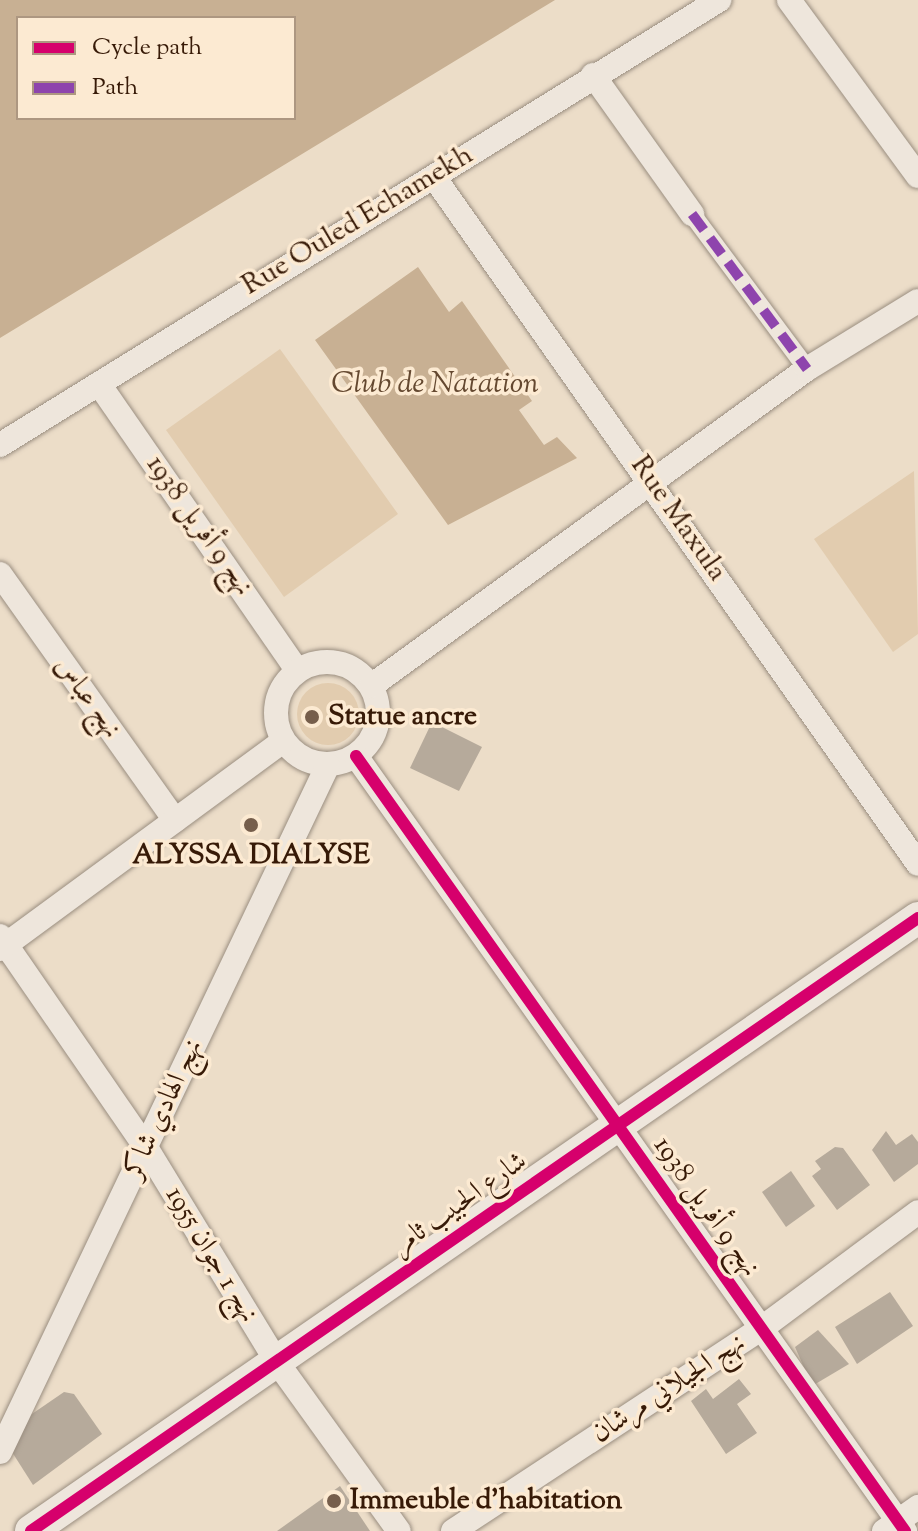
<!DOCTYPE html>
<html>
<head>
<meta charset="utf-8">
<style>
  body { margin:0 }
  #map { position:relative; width:918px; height:1531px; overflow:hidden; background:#ecddc8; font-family:"Sorts Mill Goudy",Amiri,serif }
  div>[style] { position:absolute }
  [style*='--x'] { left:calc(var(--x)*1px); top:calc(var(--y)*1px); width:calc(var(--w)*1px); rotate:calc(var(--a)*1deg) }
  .green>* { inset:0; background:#e2ccaf }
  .round { border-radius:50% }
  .water>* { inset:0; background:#c8b093 }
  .building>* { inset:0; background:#b6aa9b }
  .roads { filter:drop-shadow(0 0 2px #9a8e80) drop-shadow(0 0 2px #9a8e80) }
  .pedestrian>* { height:18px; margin:-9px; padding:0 9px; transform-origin:9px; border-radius:9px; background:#eee6dc }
  .minor>* { height:24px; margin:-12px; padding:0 12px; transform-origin:12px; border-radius:12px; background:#eee6dc }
  .minor>.ring { margin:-12px; padding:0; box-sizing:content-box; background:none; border:24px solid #eee6dc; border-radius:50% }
  .tertiary>* { height:32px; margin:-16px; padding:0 16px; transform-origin:16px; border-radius:16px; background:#eee6dc }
  .quiet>* { height:10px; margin-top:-5px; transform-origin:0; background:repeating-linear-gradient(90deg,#8e44ad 0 20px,transparent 0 30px) }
  .cycleway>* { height:12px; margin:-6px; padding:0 6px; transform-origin:6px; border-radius:6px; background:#d6006c }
  .dots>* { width:22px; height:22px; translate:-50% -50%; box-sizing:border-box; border:4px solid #fcead2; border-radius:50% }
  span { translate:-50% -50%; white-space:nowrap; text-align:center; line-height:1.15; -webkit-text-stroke:7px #fcead2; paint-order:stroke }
  .street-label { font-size:28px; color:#371a07 }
  .poi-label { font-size:28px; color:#371a07; font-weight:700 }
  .left { translate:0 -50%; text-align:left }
  .water-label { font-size:30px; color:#644830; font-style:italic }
  .legend { position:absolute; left:16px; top:16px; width:280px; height:104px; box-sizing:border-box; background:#fcead2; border:2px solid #ad9781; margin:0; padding:10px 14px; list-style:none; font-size:24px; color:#371a07 }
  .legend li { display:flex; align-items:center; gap:16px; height:40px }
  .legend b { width:40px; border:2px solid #ad9781 }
</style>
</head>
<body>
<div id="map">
  <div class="green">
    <div style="clip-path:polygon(280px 349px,398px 514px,284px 597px,166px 430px)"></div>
    <div style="clip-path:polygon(914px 471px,918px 634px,893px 652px,814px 539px)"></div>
    <div class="round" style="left:297px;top:683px;width:62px;height:62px"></div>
  </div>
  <div class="water">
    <div style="clip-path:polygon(evenodd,0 0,555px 0,0 338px,0 0,294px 18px,294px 118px,18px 118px,18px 18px,294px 18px)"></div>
    <div style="clip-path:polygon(418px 267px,449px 312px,462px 301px,532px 401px,519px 410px,544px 445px,557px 437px,577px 458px,448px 525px,315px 340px)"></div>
  </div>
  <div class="building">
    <div style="clip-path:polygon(432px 722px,482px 747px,459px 791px,410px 768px)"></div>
    <div style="clip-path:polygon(886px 1131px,896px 1145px,912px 1134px,918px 1142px,918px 1164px,894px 1182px,872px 1150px)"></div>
    <div style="clip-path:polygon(835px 1147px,843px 1148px,870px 1185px,837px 1210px,812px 1176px,821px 1169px,815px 1161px)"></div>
    <div style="clip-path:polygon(791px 1171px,815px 1206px,786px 1227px,762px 1192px)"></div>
    <div style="clip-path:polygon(890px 1292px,913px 1326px,857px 1364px,835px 1327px)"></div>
    <div style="clip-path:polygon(818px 1330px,849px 1364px,812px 1386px,795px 1347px)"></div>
    <div style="clip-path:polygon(739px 1379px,751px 1394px,737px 1404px,757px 1433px,726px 1454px,691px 1401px,706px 1389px,713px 1399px)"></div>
    <div style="clip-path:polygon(64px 1392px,74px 1394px,102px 1434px,33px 1485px,12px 1452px,29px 1416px)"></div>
    <div style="clip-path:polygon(340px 1486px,370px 1531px,277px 1531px)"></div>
  </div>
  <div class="roads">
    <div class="pedestrian">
      <div style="--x:692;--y:214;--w:193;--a:53.4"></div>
    </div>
    <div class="minor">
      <div style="--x:789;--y:0;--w:218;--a:53.8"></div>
      <div style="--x:593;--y:75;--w:171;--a:54.5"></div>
      <div style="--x:434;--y:177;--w:840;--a:54.83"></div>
      <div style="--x:99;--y:384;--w:348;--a:55.3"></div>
      <div style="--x:0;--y:445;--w:846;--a:-31.75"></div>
      <div style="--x:0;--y:574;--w:302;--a:54.6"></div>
      <div class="ring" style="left:276px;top:662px;width:78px;height:78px"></div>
      <div style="--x:371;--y:686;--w:539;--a:-36.02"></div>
      <div style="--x:807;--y:369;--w:130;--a:-31.5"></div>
      <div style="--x:356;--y:756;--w:950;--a:54.69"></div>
      <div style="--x:0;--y:936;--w:259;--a:55.4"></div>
      <div style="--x:147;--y:1149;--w:250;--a:58.6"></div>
      <div style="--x:277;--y:1362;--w:208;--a:54.2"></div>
      <div style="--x:0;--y:949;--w:351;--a:-36.3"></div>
      <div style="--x:0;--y:1452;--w:761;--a:-64.48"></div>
      <div style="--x:453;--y:1531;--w:370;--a:-33.3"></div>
      <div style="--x:762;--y:1328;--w:194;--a:-36.6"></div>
      <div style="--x:884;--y:1531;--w:42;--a:-35.2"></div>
    </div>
    <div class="tertiary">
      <div style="--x:31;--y:1531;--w:1078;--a:-34.65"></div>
    </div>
  </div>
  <div class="quiet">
    <div style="--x:692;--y:214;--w:193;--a:53.4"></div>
  </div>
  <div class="cycleway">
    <div style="--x:356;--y:756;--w:950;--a:54.69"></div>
    <div style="--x:31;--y:1531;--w:1078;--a:-34.65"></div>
  </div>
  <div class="dots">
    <div style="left:312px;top:717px;background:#765e4b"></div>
    <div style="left:251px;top:825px;background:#765e4b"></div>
    <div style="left:334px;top:1501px;background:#765e4b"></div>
  </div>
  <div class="street-label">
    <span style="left:358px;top:221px;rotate:-31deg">Rue Ouled Echamekh</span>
    <span style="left:678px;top:519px;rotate:55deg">Rue Maxula</span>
    <span style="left:199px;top:526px;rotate:55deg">نهج 9 أفريل 1938</span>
    <span style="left:87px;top:698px;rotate:54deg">نهج عباس</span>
    <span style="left:164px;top:1109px;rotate:-65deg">نهج الهادي شاكر</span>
    <span style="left:460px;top:1204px;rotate:-35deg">شارع الحبيب ثامر</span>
    <span style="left:706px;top:1207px;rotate:55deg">نهج 9 أفريل 1938</span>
    <span style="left:211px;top:1255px;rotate:59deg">نهج 1 جوان 1955</span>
    <span style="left:669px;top:1389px;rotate:-33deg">نهج الجيلاني مرشان</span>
  </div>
  <div class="poi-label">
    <span class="left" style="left:328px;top:717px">Statue ancre</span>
    <span style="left:251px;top:856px">ALYSSA DIALYSE</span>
    <span class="left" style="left:350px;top:1501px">Immeuble d'habitation</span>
  </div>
  <div class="water-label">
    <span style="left:435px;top:385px">Club de Natation</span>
  </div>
  <ul class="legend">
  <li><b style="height:10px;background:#d6006c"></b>Cycle path</li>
  <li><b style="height:10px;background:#8e44ad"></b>Path</li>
  </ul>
</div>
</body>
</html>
